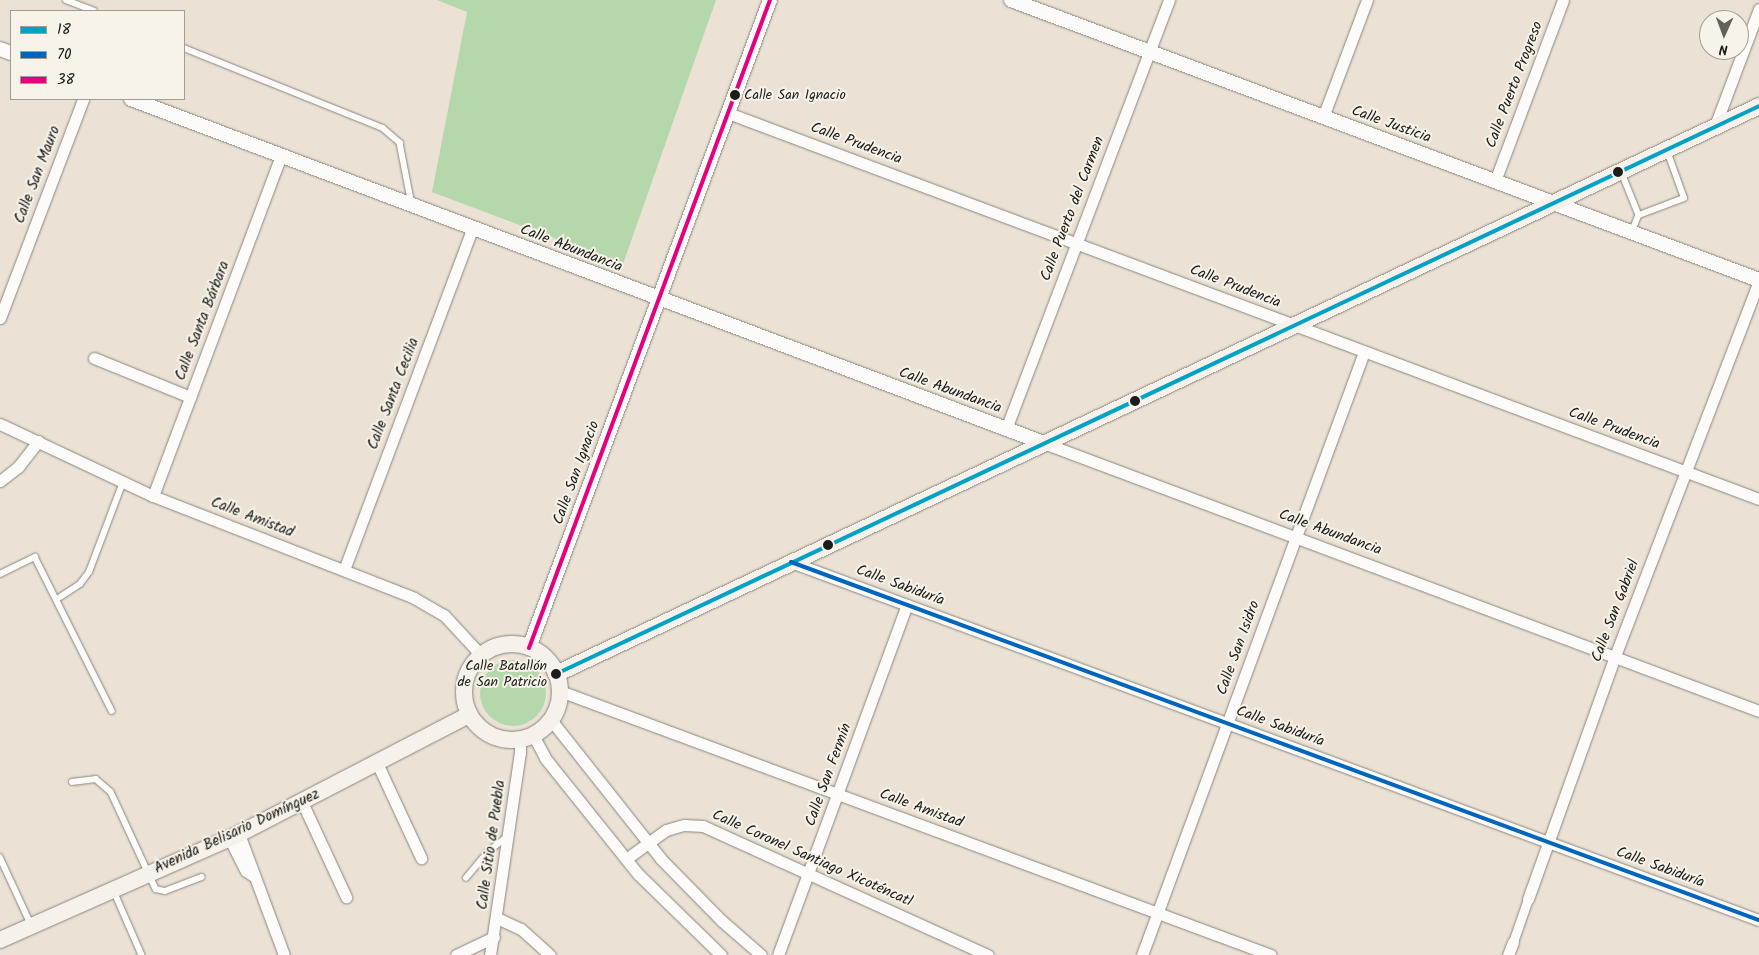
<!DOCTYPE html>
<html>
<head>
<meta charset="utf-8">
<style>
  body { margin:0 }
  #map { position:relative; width:1759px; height:955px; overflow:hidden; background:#ebe2d5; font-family:Kalam,sans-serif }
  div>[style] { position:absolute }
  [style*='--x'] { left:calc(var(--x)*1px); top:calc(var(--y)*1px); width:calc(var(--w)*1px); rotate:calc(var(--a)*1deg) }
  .green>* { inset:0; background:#b4d8ac }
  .round { border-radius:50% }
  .roads { filter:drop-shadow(0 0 1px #8a857f) drop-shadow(0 0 1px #8a857f) }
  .service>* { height:5.5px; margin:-2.75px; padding:0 2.75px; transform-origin:2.75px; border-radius:2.75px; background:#fcfbf9 }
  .pedestrian>* { height:9px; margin:-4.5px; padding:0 4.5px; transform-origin:4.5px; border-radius:4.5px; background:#fcfbf9 }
  .minor>* { height:11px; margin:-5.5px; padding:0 5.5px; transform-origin:5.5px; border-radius:5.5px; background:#fcfbf9 }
  .tertiary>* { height:14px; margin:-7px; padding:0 7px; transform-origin:7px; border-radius:7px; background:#fcfbf9 }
  .secondary>* { height:16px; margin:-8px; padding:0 8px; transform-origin:8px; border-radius:8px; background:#f6f1eb }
  .secondary>.ring { margin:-8px; padding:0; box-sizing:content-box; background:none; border:16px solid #f6f1eb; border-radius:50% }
  .bus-1>* { height:4px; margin:-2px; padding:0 2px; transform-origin:2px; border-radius:2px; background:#01a2c5 }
  .bus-2>* { height:4px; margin:-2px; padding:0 2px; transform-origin:2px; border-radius:2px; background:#0065bd }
  .bus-3>* { height:4px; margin:-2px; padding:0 2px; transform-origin:2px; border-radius:2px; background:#e5007d }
  .dots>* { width:14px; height:14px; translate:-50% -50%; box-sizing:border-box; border:2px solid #f7f3e8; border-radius:50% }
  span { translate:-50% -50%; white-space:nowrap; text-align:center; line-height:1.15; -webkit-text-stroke:4px #f7f3e8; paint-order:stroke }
  .bus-label { font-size:14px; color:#1c1c1c }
  .left { translate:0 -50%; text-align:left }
  .right { translate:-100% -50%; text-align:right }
  .street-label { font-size:15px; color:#1c1c1c }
  .legend { position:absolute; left:10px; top:10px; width:175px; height:90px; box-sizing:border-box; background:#f7f3e8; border:1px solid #9f9d96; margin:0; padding:6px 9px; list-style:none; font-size:15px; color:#1c1c1c }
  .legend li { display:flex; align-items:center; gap:10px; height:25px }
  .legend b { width:25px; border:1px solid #9f9d96 }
  .north { position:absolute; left:1699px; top:10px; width:50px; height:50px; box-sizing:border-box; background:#f7f3e8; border:1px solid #9f9d96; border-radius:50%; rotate:182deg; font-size:14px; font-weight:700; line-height:20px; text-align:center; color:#1c1c1c }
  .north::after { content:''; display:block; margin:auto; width:18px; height:22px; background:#64615d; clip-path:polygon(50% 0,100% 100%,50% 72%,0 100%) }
</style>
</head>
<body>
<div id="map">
  <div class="green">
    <div style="clip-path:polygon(437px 0,716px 0,623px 264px,432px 192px,467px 12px)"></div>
    <div class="round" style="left:480px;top:660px;width:66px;height:66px"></div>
  </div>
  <div class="roads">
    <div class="service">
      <div style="--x:66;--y:0;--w:30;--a:21"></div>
      <div style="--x:184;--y:48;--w:214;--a:21.9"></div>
      <div style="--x:383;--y:128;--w:23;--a:41"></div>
      <div style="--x:400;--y:143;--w:63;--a:79"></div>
      <div style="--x:1622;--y:173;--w:45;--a:68"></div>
      <div style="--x:1639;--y:215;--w:18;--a:112"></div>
      <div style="--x:1639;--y:215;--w:48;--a:-20.7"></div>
      <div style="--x:1684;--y:198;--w:50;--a:-109.9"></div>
      <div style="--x:0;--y:574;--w:39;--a:-26"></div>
      <div style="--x:35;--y:557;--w:172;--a:63.4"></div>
      <div style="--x:57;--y:599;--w:27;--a:-33"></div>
      <div style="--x:80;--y:584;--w:15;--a:-53"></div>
      <div style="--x:89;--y:572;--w:96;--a:-69.3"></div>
      <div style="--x:72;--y:782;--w:24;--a:-7"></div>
      <div style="--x:96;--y:779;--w:20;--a:41"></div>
      <div style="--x:111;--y:792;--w:107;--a:65.1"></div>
      <div style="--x:156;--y:889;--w:9;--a:13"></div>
      <div style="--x:165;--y:891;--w:39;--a:-21"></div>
      <div style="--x:0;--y:857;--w:74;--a:65.2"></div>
      <div style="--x:466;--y:878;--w:35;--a:-50"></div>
      <div style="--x:489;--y:851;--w:23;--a:-38"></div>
      <div style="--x:114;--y:891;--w:70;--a:66.4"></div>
    </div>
    <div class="pedestrian">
      <div style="--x:1513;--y:942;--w:46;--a:-70.8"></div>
    </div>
    <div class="minor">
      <div style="--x:728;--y:113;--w:1101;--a:20.53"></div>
      <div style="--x:1323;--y:117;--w:125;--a:-69.4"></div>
      <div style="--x:1715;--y:126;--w:125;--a:-69.4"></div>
      <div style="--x:1495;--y:181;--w:193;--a:-69.4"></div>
      <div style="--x:0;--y:318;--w:234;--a:-69.2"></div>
      <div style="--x:94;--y:358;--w:104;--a:22.1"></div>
      <div style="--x:0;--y:424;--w:169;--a:25.2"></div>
      <div style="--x:153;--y:496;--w:280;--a:21.3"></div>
      <div style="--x:414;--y:598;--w:34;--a:30"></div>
      <div style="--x:444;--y:615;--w:54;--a:47.2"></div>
      <div style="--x:1006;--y:429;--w:459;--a:-69.2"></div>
      <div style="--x:1041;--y:442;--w:767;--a:20.54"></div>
      <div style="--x:0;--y:481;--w:23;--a:-38"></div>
      <div style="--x:18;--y:467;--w:33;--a:-52"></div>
      <div style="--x:153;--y:496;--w:363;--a:-69.4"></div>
      <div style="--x:791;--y:562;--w:1032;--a:20.3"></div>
      <div style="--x:344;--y:570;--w:364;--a:-69.4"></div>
      <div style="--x:560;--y:691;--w:758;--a:20.37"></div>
      <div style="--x:551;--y:720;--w:177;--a:51.6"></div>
      <div style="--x:661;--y:859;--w:87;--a:45.5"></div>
      <div style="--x:722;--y:921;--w:52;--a:41.1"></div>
      <div style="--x:533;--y:735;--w:26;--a:62"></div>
      <div style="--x:545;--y:758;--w:149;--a:51.3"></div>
      <div style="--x:638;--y:874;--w:116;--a:44.3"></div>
      <div style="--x:377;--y:763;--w:105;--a:65.1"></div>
      <div style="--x:302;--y:802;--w:105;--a:65.1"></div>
      <div style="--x:239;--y:834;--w:129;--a:69.6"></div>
      <div style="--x:229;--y:838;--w:37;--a:63"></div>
      <div style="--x:246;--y:871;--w:7;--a:34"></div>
      <div style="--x:626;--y:859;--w:49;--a:-35.9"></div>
      <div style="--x:666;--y:830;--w:19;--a:-16"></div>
      <div style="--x:684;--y:825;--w:19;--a:3"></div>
      <div style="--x:703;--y:826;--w:313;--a:24.4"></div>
      <div style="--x:1528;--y:899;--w:258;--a:-70.3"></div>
      <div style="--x:1615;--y:656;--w:402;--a:-69"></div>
      <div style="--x:497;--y:918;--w:26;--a:25"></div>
      <div style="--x:521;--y:929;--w:39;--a:42"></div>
      <div style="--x:456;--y:955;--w:42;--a:-25.3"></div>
      <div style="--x:490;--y:955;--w:204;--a:-81.6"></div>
      <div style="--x:520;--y:753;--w:13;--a:-90"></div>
      <div style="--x:778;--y:955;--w:373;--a:-69.8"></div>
      <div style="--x:1142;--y:955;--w:643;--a:-69.79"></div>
      <div style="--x:1508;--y:955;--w:14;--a:-69"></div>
    </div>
    <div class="tertiary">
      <div style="--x:1011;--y:0;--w:799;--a:20.52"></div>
      <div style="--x:0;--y:49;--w:12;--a:20"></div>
      <div style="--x:131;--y:99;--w:972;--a:20.65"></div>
      <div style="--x:529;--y:648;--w:691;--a:-69.6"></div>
    </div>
    <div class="secondary">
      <div class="ring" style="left:464px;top:644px;width:80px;height:80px"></div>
      <div style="--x:556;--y:674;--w:1330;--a:-25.27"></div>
      <div style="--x:0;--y:940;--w:261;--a:-23.9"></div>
      <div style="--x:239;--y:834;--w:259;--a:-27.4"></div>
    </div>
  </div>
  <div class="bus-1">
    <div style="--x:556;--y:674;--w:1330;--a:-25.27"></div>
  </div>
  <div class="bus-2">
    <div style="--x:791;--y:562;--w:1032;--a:20.3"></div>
  </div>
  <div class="bus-3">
    <div style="--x:529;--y:648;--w:691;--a:-69.6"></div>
  </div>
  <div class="dots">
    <div style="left:735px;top:95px;background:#1c1c1c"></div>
    <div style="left:1618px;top:172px;background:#1c1c1c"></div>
    <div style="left:1135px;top:401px;background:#1c1c1c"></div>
    <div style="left:828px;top:545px;background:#1c1c1c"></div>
    <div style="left:556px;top:674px;background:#1c1c1c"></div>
  </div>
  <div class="bus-label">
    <span class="left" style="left:744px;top:95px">Calle San Ignacio</span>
    <span class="right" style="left:547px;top:674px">Calle Batallón<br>de San Patricio</span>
  </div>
  <div class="street-label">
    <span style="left:1515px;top:85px;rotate:-69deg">Calle Puerto Progreso</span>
    <span style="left:1391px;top:125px;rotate:20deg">Calle Justicia</span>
    <span style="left:856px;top:144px;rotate:20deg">Calle Prudencia</span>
    <span style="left:38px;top:175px;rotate:-69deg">Calle San Mauro</span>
    <span style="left:1073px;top:209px;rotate:-69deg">Calle Puerto del Carmen</span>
    <span style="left:571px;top:249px;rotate:21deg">Calle Abundancia</span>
    <span style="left:1235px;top:287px;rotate:21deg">Calle Prudencia</span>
    <span style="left:203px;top:321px;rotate:-69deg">Calle Santa Bárbara</span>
    <span style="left:950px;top:391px;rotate:20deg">Calle Abundancia</span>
    <span style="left:394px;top:394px;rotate:-69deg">Calle Santa Cecilia</span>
    <span style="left:1614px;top:429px;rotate:20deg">Calle Prudencia</span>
    <span style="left:577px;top:473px;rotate:-70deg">Calle San Ignacio</span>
    <span style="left:252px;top:518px;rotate:21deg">Calle Amistad</span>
    <span style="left:1330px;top:533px;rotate:20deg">Calle Abundancia</span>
    <span style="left:900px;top:586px;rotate:20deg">Calle Sabiduría</span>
    <span style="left:1616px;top:611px;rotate:-69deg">Calle San Gabriel</span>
    <span style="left:1239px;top:648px;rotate:-70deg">Calle San Isidro</span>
    <span style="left:1280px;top:727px;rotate:20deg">Calle Sabiduría</span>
    <span style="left:829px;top:775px;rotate:-70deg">Calle San Fermín</span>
    <span style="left:921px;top:809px;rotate:20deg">Calle Amistad</span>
    <span style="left:237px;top:832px;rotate:-25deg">Avenida Belisario Domínguez</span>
    <span style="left:492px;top:845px;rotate:-82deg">Calle Sitio de Puebla</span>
    <span style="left:812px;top:859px;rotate:24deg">Calle Coronel Santiago Xicoténcatl</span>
    <span style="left:1660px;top:868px;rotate:20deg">Calle Sabiduría</span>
  </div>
  <ul class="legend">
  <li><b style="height:6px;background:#01a2c5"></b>18</li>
  <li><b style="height:6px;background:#0065bd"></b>70</li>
  <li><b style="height:6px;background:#e5007d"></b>38</li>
  </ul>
  <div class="north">N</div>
</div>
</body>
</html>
